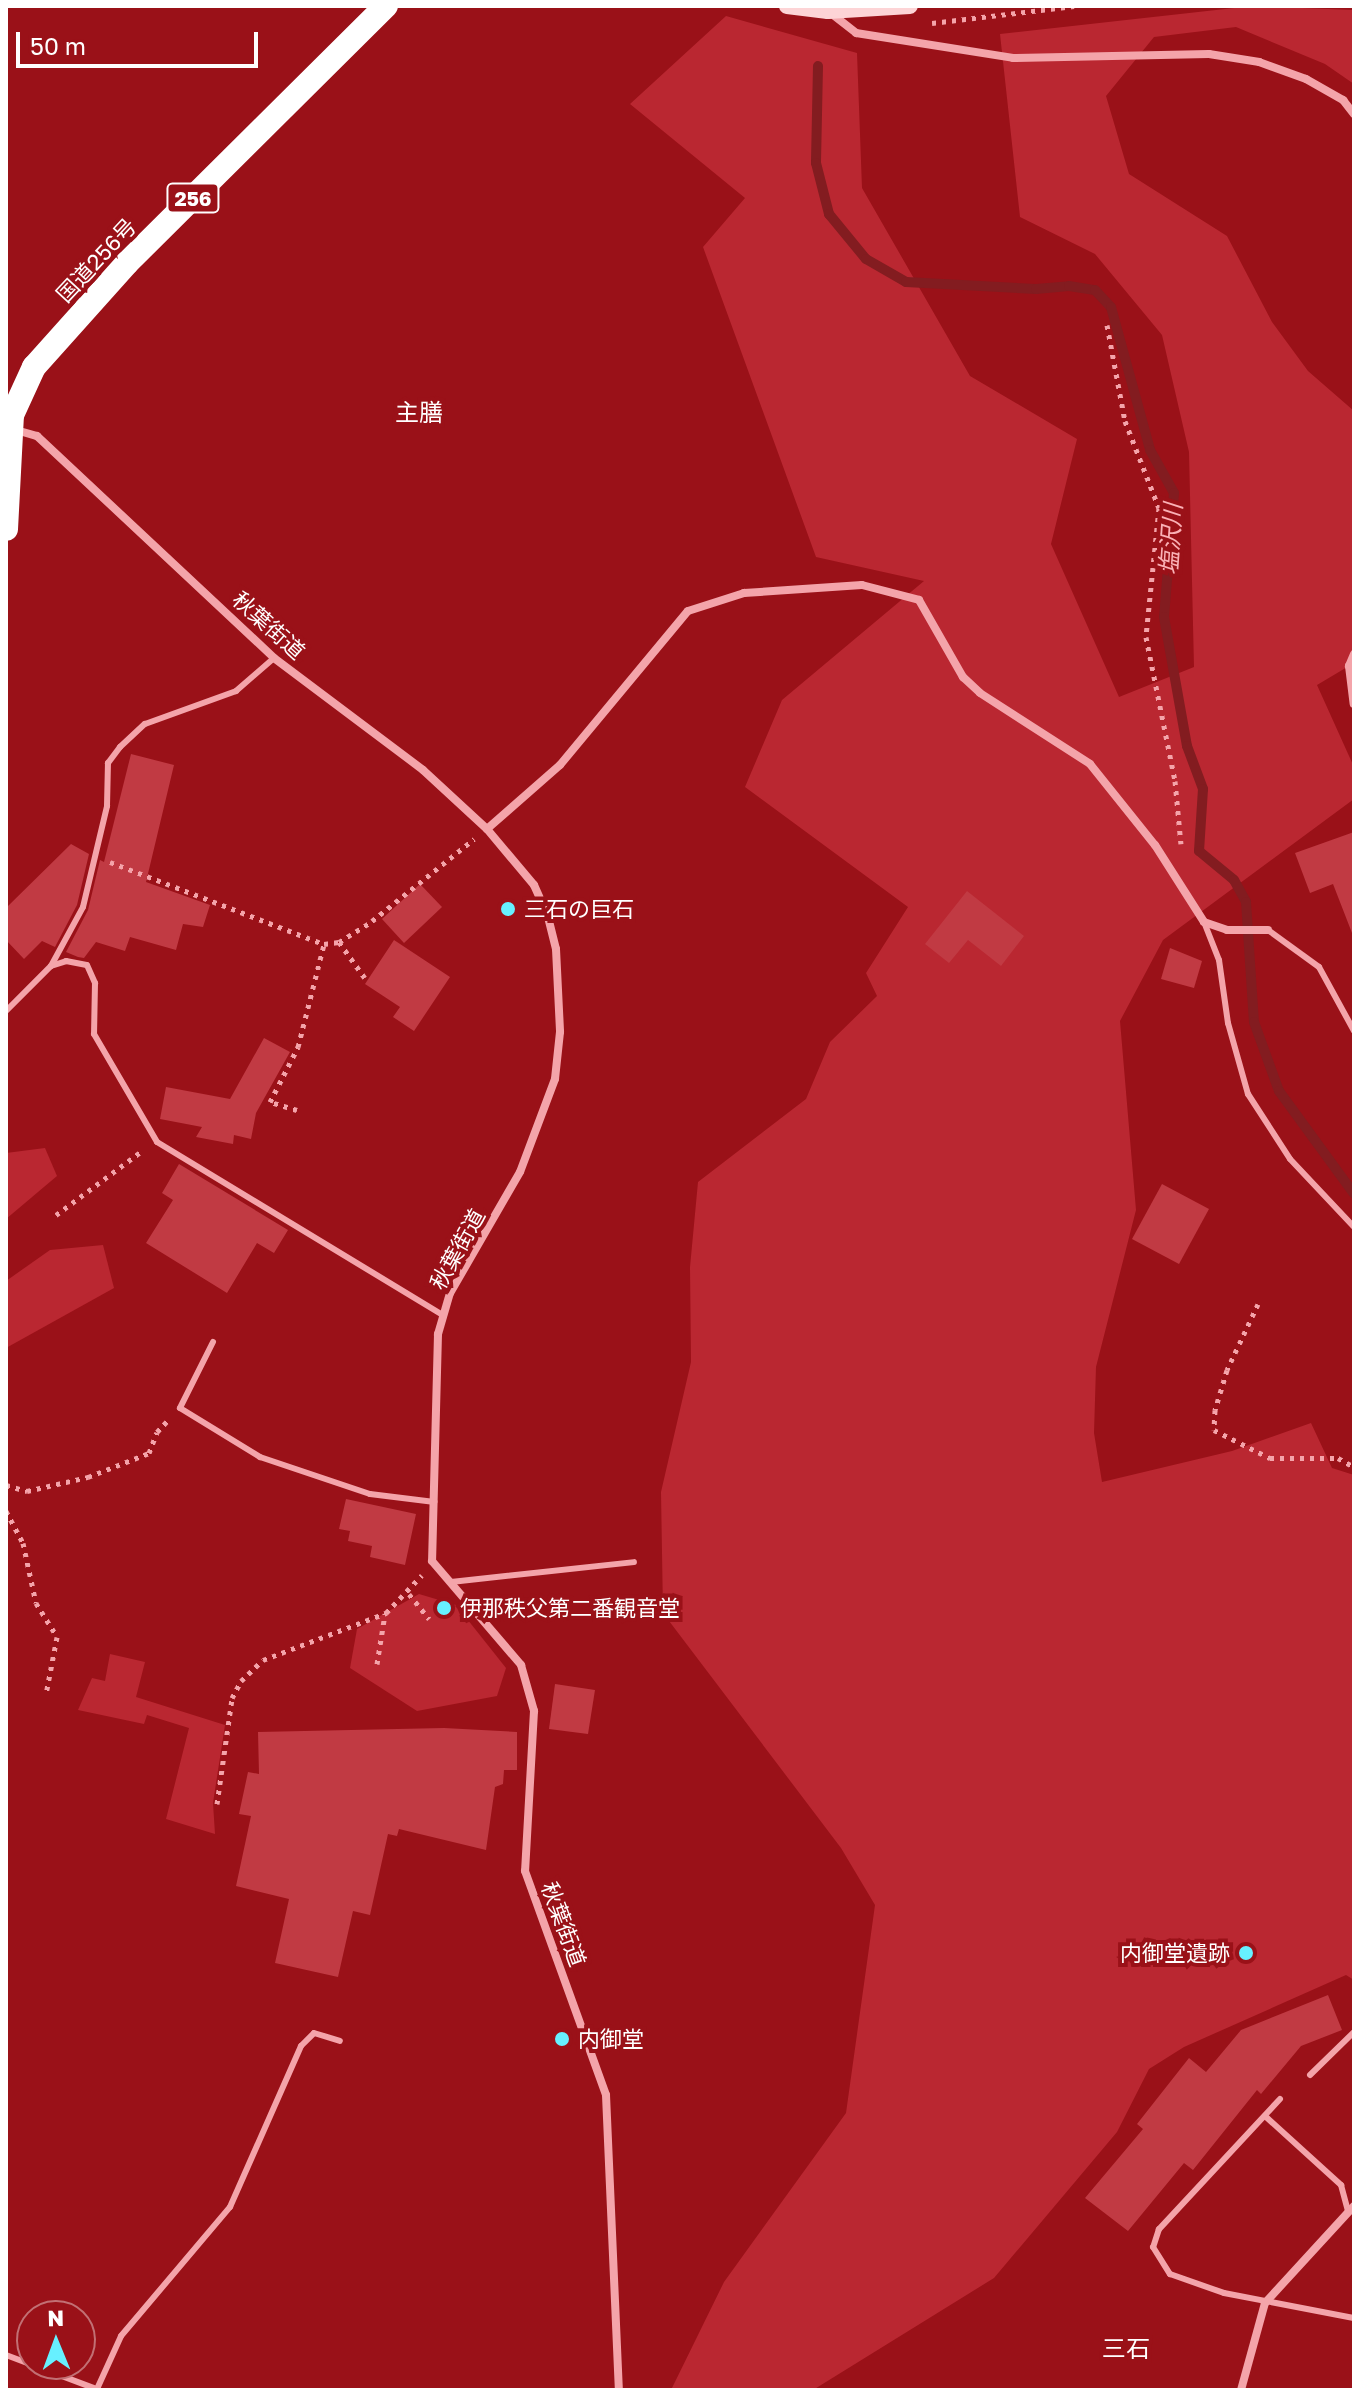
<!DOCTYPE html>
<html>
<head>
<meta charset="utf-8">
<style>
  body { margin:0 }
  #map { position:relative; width:1360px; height:2396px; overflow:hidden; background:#9a1118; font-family:"Golos Text","Noto Sans JP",sans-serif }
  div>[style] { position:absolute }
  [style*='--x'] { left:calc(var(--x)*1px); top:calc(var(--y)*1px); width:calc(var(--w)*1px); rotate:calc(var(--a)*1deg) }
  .green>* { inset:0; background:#ba2731 }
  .stream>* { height:10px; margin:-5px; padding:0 5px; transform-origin:5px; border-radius:5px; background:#831c20 }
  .building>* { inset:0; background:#c13a43 }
  .path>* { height:5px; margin-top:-2.5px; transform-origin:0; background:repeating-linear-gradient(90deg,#f4a4aa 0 4px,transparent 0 10px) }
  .lane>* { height:6px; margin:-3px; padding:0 3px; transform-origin:3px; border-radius:3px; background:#f4a4aa }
  .street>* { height:8px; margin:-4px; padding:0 4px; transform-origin:4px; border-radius:4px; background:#f4a4aa }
  .secondary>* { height:16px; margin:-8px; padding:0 8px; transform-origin:8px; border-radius:8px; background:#fdd4d6 }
  .highway>* { height:24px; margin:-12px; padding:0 12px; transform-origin:12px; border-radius:12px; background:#fff }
  .dots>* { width:22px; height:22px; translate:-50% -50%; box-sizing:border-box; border:4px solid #9a1118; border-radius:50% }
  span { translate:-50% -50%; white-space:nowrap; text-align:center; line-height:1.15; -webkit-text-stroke:8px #9a1118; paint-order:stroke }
  .shield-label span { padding:2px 6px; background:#9a1118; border:2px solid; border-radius:6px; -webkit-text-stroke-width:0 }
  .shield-label { font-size:20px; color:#fff; font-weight:700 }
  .street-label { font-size:22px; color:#fff }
  .poi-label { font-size:22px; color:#fff }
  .left { translate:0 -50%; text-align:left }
  .right { translate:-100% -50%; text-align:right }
  .neighbourhood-label { font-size:24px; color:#fff }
  .water-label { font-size:24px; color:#fab1b6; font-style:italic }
  .frame { position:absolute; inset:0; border:8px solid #fff; pointer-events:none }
  .north { position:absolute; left:16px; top:2300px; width:80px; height:80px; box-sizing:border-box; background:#9a1118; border:2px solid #c27074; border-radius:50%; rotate:359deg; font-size:22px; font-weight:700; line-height:32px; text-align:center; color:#fff }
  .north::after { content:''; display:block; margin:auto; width:28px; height:36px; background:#67f0ff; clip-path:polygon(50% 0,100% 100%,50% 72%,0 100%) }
  .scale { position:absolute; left:16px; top:32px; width:242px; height:36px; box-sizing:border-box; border:4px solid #fff; border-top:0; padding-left:10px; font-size:24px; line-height:28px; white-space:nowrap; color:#fff; -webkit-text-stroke:6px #9a1118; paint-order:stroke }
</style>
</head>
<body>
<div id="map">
  <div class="green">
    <div style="clip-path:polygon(1252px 6px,1354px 10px,1354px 84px,1325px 64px,1236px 27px,1154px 37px,1106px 96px,1129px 174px,1227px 236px,1272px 322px,1308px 371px,1354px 411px,1354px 663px,1317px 685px,1354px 767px,1354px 799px,1163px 940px,1120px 1021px,1136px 1210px,1096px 1367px,1094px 1433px,1102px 1482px,1232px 1451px,1311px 1423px,1332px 1468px,1354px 1475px,1354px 1980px,1346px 1975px,1184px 2047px,1149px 2069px,1117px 2132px,994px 2278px,813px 2390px,671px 2390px,724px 2282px,846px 2113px,875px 1905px,841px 1848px,663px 1613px,661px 1492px,691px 1362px,690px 1267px,698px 1182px,806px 1099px,830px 1042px,877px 996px,866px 973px,908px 907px,745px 787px,782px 700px,924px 581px,816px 557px,703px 247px,745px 198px,630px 104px,726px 16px,857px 53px,862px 188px,970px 376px,1077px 439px,1051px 544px,1119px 697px,1194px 667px,1189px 452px,1162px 335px,1095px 254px,1020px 217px,1000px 34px)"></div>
    <div style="clip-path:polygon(45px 1148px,57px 1176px,6px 1219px,6px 1153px)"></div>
    <div style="clip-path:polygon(103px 1245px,114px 1288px,6px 1348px,6px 1281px,50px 1250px)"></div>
    <div style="clip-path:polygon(419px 1594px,456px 1605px,506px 1668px,497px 1696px,417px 1711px,350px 1668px,357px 1629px)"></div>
    <div style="clip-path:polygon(110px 1654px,145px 1662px,136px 1697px,225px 1725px,213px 1803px,215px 1834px,166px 1819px,189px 1728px,147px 1715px,144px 1724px,78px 1710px,92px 1678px,105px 1681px)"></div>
  </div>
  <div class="stream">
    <div style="--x:818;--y:66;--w:97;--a:91.2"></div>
    <div style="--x:816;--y:163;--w:53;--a:75.7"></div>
    <div style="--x:829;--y:214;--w:58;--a:50.6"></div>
    <div style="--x:866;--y:259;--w:46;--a:29.9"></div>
    <div style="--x:906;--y:282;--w:130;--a:3.1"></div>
    <div style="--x:1036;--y:289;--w:33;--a:-5"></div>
    <div style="--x:1069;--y:286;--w:26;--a:9"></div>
    <div style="--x:1095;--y:290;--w:23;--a:47"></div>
    <div style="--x:1111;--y:307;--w:148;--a:74.7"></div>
    <div style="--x:1150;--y:450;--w:49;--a:60.8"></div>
    <div style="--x:1174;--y:493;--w:124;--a:94.6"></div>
    <div style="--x:1164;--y:617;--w:131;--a:79.9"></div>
    <div style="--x:1187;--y:746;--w:46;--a:69.6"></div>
    <div style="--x:1203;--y:789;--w:62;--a:93.7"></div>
    <div style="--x:1199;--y:851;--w:45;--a:39.6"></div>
    <div style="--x:1234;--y:880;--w:25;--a:61"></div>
    <div style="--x:1246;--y:902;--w:120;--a:86.2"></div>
    <div style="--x:1254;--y:1022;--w:73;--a:70.1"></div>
    <div style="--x:1279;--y:1091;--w:127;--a:53.9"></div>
  </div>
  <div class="building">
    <div style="clip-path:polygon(131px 754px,174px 765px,146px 882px,210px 905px,203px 927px,183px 924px,176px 950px,130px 937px,125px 951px,96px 942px,84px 958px,78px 957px,66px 952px,88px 910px,100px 860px,104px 862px)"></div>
    <div style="clip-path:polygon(1354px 832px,1354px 932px,1352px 933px,1333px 884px,1310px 893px,1295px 853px)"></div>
    <div style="clip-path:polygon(71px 844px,89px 854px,77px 905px,55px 947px,42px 941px,24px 959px,6px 940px,6px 908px)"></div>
    <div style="clip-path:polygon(420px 884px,442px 907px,404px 943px,382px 919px)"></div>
    <div style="clip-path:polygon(967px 891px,1024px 936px,1001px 966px,968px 940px,949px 963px,925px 944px)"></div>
    <div style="clip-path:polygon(394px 940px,450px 977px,414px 1031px,393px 1017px,400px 1007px,365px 984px)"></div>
    <div style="clip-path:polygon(1170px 948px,1202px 961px,1194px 988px,1161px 979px)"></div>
    <div style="clip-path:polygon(264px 1038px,290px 1052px,256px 1113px,251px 1139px,234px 1135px,233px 1144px,196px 1137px,202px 1127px,160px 1119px,166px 1087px,230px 1099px)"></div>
    <div style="clip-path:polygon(179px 1164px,288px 1230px,274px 1253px,257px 1243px,227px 1293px,146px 1243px,173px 1200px,162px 1193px)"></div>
    <div style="clip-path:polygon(1162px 1184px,1209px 1209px,1179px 1264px,1132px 1239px)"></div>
    <div style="clip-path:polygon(346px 1499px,416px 1514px,405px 1565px,370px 1557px,372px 1546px,348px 1541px,350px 1531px,339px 1529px)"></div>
    <div style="clip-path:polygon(555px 1684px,595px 1690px,588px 1734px,549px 1729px)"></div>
    <div style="clip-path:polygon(444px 1728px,517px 1732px,517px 1770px,504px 1770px,503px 1784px,495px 1787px,486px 1850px,399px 1829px,397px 1836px,388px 1834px,370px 1915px,353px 1911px,338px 1977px,275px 1963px,289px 1899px,236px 1886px,251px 1816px,239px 1814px,248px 1772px,259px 1774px,258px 1732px)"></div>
    <div style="clip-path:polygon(1328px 1995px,1342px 2030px,1301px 2046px,1261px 2094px,1257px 2090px,1193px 2170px,1184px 2163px,1128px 2231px,1085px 2198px,1143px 2129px,1137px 2124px,1189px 2058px,1206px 2072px,1241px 2030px)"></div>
  </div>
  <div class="path">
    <div style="--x:932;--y:23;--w:143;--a:-6.8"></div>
    <div style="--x:1107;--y:325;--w:98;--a:79.4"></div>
    <div style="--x:1125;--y:421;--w:93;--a:68.7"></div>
    <div style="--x:1159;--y:508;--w:130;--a:95.8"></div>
    <div style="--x:1146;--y:637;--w:147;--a:78.6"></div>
    <div style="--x:1175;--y:781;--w:63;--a:84.6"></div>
    <div style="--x:110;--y:862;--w:229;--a:21"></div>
    <div style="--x:324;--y:944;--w:15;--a:-8"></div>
    <div style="--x:339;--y:942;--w:39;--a:-32"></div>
    <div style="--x:372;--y:921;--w:131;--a:-38.8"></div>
    <div style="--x:339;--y:942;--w:44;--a:54.2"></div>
    <div style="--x:297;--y:1110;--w:28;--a:-163"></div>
    <div style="--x:270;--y:1102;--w:62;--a:-63"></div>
    <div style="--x:298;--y:1047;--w:106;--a:-75.8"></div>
    <div style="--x:56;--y:1215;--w:107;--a:-36.7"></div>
    <div style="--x:1258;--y:1304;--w:73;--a:115.2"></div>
    <div style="--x:1227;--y:1370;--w:42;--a:106.7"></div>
    <div style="--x:1215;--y:1410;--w:20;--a:93"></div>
    <div style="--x:1214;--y:1430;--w:63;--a:26.6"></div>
    <div style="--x:1270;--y:1458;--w:68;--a:0"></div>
    <div style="--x:1338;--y:1458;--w:18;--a:29"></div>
    <div style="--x:6;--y:1485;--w:22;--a:16"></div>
    <div style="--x:27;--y:1491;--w:63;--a:-12.9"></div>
    <div style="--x:88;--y:1477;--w:66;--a:-21.5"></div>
    <div style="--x:149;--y:1453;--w:22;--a:-69"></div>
    <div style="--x:157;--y:1432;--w:16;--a:-47"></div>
    <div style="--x:6;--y:1511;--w:36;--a:62"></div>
    <div style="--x:23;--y:1543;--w:61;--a:77.8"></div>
    <div style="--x:36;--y:1603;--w:40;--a:58"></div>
    <div style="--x:57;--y:1637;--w:58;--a:100.9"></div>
    <div style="--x:409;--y:1594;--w:32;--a:51"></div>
    <div style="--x:377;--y:1664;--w:51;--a:-80.9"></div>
    <div style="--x:217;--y:1804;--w:107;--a:-81.9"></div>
    <div style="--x:232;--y:1698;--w:19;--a:-62"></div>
    <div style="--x:241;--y:1681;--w:30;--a:-44"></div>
    <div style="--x:263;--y:1660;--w:132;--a:-20.9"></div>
    <div style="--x:386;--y:1613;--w:52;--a:-46.5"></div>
  </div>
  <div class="lane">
    <div style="--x:1204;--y:922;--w:41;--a:68.5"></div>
    <div style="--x:1219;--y:960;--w:64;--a:81.9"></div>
    <div style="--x:1228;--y:1023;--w:74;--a:74.3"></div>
    <div style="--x:1248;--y:1094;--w:77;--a:57.1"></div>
    <div style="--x:1290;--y:1159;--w:93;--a:46.7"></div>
    <div style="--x:1268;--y:930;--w:63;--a:36"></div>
    <div style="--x:1319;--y:967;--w:73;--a:61.3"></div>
    <div style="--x:51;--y:966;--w:67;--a:-61.5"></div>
    <div style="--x:83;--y:907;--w:104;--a:-76.6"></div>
    <div style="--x:107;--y:806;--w:43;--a:-88.7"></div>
    <div style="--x:108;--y:763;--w:20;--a:-53"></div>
    <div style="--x:120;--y:747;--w:34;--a:-43"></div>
    <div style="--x:145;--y:724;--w:97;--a:-19.9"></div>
    <div style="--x:236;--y:691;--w:50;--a:-41"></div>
    <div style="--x:6;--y:1011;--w:64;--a:-45"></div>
    <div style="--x:51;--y:966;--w:16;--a:-18"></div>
    <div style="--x:66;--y:961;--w:21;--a:11"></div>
    <div style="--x:87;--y:965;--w:20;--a:66"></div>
    <div style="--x:95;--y:983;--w:51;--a:91.1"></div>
    <div style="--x:94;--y:1034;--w:125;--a:59.7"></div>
    <div style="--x:157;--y:1142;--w:334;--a:31.2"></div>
    <div style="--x:213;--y:1342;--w:74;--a:116.6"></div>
    <div style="--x:180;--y:1408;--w:94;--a:31.5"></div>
    <div style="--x:260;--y:1457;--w:116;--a:18.6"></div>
    <div style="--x:370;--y:1494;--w:65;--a:7"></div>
    <div style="--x:451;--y:1582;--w:184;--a:-6.2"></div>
    <div style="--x:1310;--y:2075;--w:62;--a:-44.3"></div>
    <div style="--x:1280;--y:2099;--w:178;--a:132.9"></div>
    <div style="--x:1159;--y:2229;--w:19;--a:108"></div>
    <div style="--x:1153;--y:2247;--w:32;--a:58"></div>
    <div style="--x:1170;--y:2274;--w:57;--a:19.4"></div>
    <div style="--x:1224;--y:2293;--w:132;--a:10.9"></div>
    <div style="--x:1265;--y:2116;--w:103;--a:42.2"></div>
    <div style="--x:1341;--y:2185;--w:28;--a:75"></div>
    <div style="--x:6;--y:2355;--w:99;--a:20.6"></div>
    <div style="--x:97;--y:2389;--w:58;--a:-65.6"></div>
    <div style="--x:121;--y:2336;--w:169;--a:-49.8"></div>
    <div style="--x:230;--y:2207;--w:176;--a:-66.2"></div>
    <div style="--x:301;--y:2046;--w:18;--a:-45"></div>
    <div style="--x:314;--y:2033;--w:27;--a:17"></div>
  </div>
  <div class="street">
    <div style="--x:832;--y:14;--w:31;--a:38"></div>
    <div style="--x:856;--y:33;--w:159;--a:9"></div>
    <div style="--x:1013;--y:58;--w:196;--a:-1.2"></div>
    <div style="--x:1209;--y:54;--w:51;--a:9.1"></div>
    <div style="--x:1259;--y:62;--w:50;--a:19.9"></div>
    <div style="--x:1306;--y:79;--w:43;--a:29.6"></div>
    <div style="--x:1343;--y:100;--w:18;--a:52"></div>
    <div style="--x:16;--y:430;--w:22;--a:16"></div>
    <div style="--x:37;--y:436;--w:325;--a:43.1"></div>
    <div style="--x:274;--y:658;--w:186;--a:36.9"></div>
    <div style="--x:423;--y:770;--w:87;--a:42.7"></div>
    <div style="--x:487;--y:829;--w:73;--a:50"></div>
    <div style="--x:534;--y:885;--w:35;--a:66"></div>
    <div style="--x:548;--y:917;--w:33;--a:76"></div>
    <div style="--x:556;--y:949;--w:83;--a:87.2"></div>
    <div style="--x:560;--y:1032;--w:47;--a:96.1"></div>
    <div style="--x:555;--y:1079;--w:99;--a:110.6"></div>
    <div style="--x:520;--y:1172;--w:140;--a:120"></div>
    <div style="--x:450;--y:1293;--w:43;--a:106.3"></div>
    <div style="--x:438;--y:1334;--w:227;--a:91.5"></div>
    <div style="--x:432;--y:1561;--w:137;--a:49.4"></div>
    <div style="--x:521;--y:1665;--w:48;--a:74.2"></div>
    <div style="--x:534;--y:1711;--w:160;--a:93.2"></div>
    <div style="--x:525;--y:1871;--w:238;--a:70.1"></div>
    <div style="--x:606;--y:2095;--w:295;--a:87.5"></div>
    <div style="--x:1354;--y:654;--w:13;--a:113"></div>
    <div style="--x:1349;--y:666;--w:38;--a:83"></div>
    <div style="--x:487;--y:829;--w:97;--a:-41.2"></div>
    <div style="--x:560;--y:765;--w:200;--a:-50.3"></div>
    <div style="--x:688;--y:611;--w:59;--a:-17.8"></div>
    <div style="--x:744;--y:593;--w:118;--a:-3.9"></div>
    <div style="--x:862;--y:585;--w:59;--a:14.7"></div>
    <div style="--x:919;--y:600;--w:89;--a:60.3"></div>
    <div style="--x:963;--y:677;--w:23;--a:43"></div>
    <div style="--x:980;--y:693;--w:131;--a:32.8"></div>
    <div style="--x:1090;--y:764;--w:104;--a:51.3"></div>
    <div style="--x:1155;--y:845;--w:91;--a:57.5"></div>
    <div style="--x:1204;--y:922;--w:24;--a:19"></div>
    <div style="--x:1227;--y:930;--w:41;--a:0"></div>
    <div style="--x:1241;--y:2390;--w:90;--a:-74.6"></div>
    <div style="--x:1265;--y:2303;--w:132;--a:-47.5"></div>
  </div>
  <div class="secondary">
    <div style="--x:787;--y:6;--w:41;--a:7"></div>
    <div style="--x:828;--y:11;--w:82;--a:-3.5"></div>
  </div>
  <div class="highway">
    <div style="--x:6;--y:529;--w:114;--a:-87"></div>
    <div style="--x:12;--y:415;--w:53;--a:-65.4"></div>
    <div style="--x:34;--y:367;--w:140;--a:-48.2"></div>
    <div style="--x:127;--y:263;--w:365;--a:-44.8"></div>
  </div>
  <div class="dots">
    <div style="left:508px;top:909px;background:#67f0ff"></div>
    <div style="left:444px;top:1608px;background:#67f0ff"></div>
    <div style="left:1246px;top:1953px;background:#67f0ff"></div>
    <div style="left:562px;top:2039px;background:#67f0ff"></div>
  </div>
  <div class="shield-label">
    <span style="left:193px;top:198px">256</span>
  </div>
  <div class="street-label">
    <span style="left:96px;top:260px;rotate:-47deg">国道256号</span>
    <span style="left:269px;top:625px;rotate:42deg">秋葉街道</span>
    <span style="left:457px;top:1249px;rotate:-61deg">秋葉街道</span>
    <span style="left:564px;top:1924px;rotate:70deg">秋葉街道</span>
  </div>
  <div class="poi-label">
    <span class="left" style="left:524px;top:909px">三石の巨石</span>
    <span class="left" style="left:460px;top:1608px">伊那秩父第二番観音堂</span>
    <span class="right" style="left:1230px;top:1953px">内御堂遺跡</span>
    <span class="left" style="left:578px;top:2039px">内御堂</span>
  </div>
  <div class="neighbourhood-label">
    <span style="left:419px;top:412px">主膳</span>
    <span style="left:1126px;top:2348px">三石</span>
  </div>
  <div class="water-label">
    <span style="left:1170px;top:539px;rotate:-86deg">塩沢川</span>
  </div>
  <div class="frame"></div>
  <div class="north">N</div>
  <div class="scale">50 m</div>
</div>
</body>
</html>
